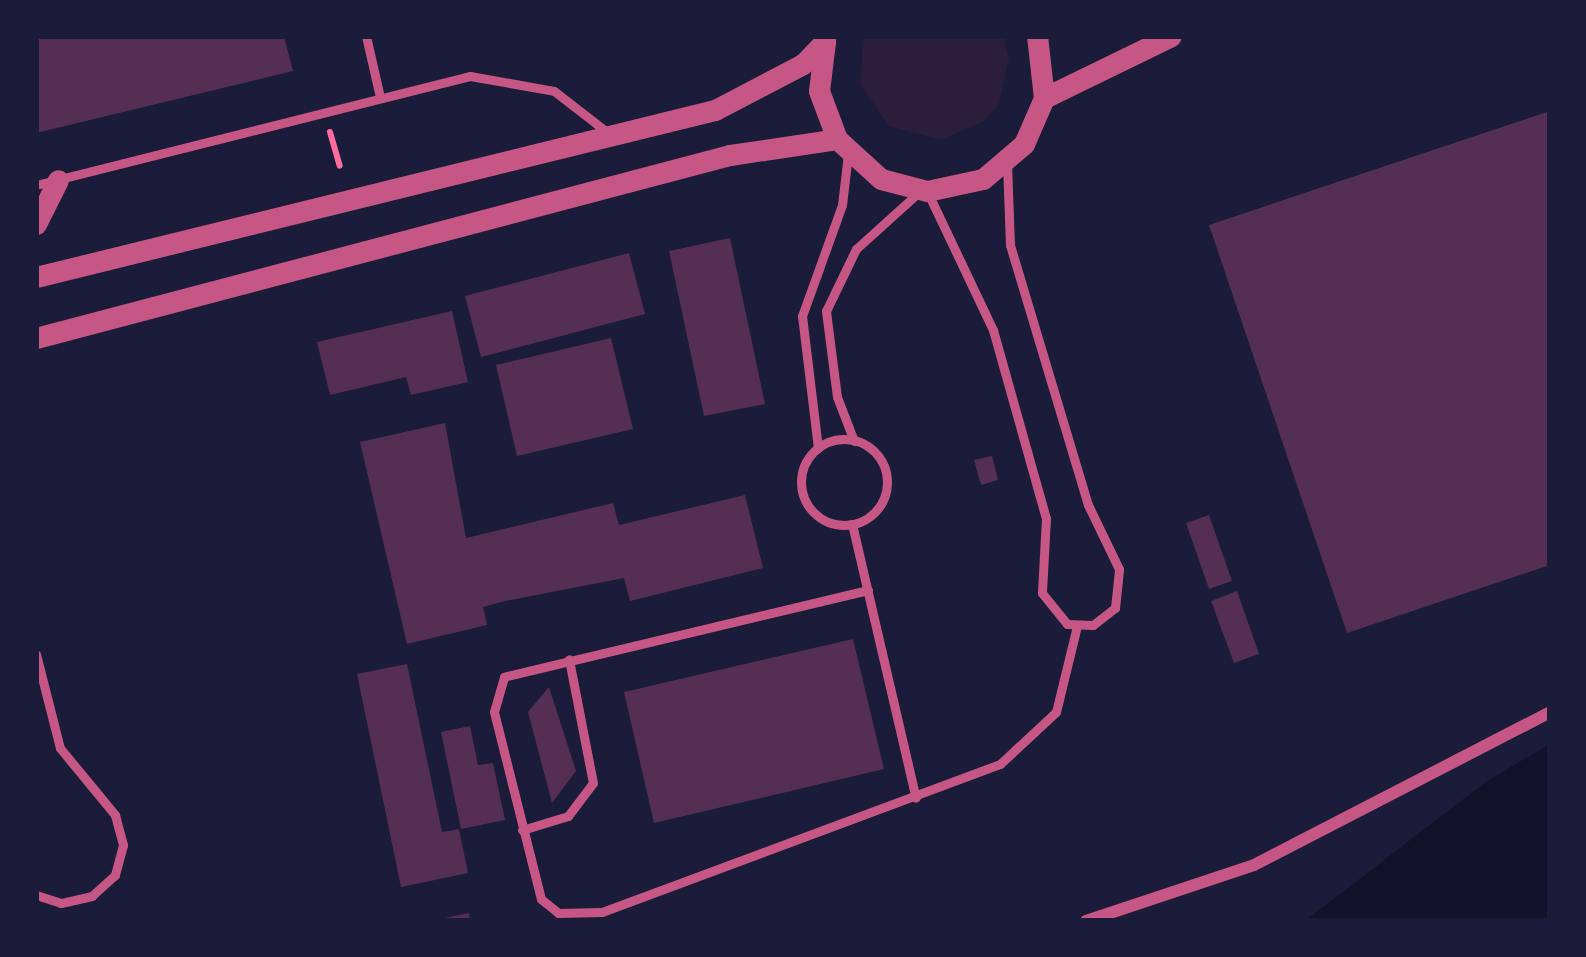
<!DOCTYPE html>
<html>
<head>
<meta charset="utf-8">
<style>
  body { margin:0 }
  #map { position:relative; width:1586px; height:957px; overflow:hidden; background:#1b1b3a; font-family:Karla,sans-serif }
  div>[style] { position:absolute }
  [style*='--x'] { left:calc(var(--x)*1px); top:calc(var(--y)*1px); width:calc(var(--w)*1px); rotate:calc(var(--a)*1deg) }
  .green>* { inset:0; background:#2a1e3b }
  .water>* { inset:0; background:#12122b }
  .building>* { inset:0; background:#542f53 }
  .path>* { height:6px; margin:-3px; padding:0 3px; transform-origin:3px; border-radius:3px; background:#ff6b9d }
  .service>* { height:9px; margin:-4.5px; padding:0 4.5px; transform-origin:4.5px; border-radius:4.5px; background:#c65784 }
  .service>.ring { margin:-4.5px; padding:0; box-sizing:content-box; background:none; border:9px solid #c65784; border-radius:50% }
  .minor>* { height:12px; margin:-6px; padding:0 6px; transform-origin:6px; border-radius:6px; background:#c65784 }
  .tertiary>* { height:21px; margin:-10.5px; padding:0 10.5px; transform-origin:10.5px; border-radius:10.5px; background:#c65784 }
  span { translate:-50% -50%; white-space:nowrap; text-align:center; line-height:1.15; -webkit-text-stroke:10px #1b1b3a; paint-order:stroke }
  .frame { position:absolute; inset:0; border:39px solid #1b1b3a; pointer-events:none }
</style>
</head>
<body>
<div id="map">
  <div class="green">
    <div style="clip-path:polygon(864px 36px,1004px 36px,1009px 59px,999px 104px,983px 122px,940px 140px,889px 126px,860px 84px)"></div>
  </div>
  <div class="water">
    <div style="clip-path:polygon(1550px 744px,1550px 921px,1305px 921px,1487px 781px)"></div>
  </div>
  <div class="building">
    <div style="clip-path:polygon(36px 36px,284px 36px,293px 71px,36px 133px)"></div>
    <div style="clip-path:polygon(1550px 111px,1550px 565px,1347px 633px,1209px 225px)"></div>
    <div style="clip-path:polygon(730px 238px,765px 404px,704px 416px,669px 251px)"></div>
    <div style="clip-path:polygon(629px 253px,645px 314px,481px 357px,465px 296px)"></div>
    <div style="clip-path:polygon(452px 311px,468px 382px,411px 395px,406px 377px,330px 395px,317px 342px)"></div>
    <div style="clip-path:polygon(611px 338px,633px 429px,517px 456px,496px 365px)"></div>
    <div style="clip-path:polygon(445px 423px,466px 538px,613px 503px,619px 525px,745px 495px,763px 568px,630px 601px,624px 578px,505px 601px,483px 607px,487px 625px,407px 644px,360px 442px)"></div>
    <div style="clip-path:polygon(992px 456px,998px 480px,981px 485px,974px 460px)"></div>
    <div style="clip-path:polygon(1209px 515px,1232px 581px,1209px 589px,1186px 523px)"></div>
    <div style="clip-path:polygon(1237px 591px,1259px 654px,1234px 663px,1211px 601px)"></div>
    <div style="clip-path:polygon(853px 639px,884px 769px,654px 823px,624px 692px)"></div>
    <div style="clip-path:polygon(407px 664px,442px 832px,459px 829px,468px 873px,401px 887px,357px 674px)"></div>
    <div style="clip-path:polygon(549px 687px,576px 771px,552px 803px,528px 712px)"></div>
    <div style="clip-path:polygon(470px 726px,478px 765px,493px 763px,505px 820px,461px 829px,441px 732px)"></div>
    <div style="clip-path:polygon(469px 913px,470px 921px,440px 921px,440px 919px)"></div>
  </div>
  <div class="path">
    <div style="--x:330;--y:132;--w:35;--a:74"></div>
  </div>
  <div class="service">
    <div style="--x:366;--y:36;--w:63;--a:77.1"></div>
    <div style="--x:36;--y:185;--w:447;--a:-14.1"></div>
    <div style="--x:470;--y:76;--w:85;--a:10.1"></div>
    <div style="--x:554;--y:91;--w:67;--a:37.7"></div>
    <div style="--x:927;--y:191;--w:154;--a:64.6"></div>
    <div style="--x:993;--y:330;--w:195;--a:74.3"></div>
    <div style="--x:1046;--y:518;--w:75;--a:93.1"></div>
    <div style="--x:1042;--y:593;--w:40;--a:51"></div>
    <div style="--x:1067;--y:624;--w:26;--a:2"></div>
    <div style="--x:1093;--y:625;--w:28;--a:-38"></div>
    <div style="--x:1115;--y:608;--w:39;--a:-84"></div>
    <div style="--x:1119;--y:569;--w:71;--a:-115.8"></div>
    <div style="--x:1088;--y:505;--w:271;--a:-106.7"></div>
    <div style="--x:1010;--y:245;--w:80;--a:-92.1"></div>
    <div class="ring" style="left:801px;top:439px;width:77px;height:77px"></div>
    <div style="--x:854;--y:441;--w:47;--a:-111.1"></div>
    <div style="--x:837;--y:397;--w:87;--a:-97.3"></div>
    <div style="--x:826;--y:311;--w:69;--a:-64.2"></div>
    <div style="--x:856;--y:249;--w:85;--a:-42.1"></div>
    <div style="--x:818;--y:448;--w:133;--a:-96.9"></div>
    <div style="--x:802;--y:316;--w:118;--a:-70.2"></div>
    <div style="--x:842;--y:205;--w:51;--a:-83.3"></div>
    <div style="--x:852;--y:524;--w:281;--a:76.9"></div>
    <div style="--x:868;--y:590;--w:374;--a:166.6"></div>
    <div style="--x:504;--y:677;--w:36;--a:106"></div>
    <div style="--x:494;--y:712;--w:193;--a:75.9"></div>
    <div style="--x:541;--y:899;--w:22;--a:39"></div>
    <div style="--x:558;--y:913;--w:44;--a:-1.3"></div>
    <div style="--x:602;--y:912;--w:425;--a:-20.4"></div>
    <div style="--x:1000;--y:764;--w:76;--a:-42.9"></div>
    <div style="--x:1056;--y:712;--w:89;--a:-76.3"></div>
    <div style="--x:36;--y:654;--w:97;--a:75.7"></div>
    <div style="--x:60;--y:748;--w:87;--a:50.6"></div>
    <div style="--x:115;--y:815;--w:31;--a:75"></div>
    <div style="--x:123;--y:845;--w:31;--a:105"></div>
    <div style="--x:115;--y:875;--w:31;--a:138"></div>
    <div style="--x:92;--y:896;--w:32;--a:167"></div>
    <div style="--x:61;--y:903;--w:26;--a:-162"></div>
    <div style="--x:522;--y:830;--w:48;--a:-16.9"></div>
    <div style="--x:568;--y:816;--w:41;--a:-52.9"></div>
    <div style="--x:593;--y:783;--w:126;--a:-101"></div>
  </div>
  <div class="minor">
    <div style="--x:1086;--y:921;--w:177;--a:-18.4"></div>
    <div style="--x:1254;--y:865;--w:333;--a:-27.3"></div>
  </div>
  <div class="tertiary">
    <div style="--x:825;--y:42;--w:49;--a:97"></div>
    <div style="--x:819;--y:91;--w:51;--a:69.4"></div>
    <div style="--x:837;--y:139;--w:59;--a:42.3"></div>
    <div style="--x:881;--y:179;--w:48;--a:14.6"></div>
    <div style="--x:927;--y:191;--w:57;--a:-12.1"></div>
    <div style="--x:983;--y:179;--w:54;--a:-40.5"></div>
    <div style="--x:1024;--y:144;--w:50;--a:-66.5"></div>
    <div style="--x:1044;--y:98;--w:62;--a:-96.4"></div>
    <div style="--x:1044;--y:98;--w:141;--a:-26"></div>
    <div style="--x:36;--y:224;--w:49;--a:-63.4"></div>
    <div style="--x:36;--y:277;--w:699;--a:-13.82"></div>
    <div style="--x:715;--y:110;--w:99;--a:-27.6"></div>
    <div style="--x:803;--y:64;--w:32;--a:-46"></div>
    <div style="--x:36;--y:338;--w:718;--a:-14.77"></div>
    <div style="--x:730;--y:155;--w:108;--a:-8.5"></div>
  </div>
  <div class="frame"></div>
</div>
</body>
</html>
